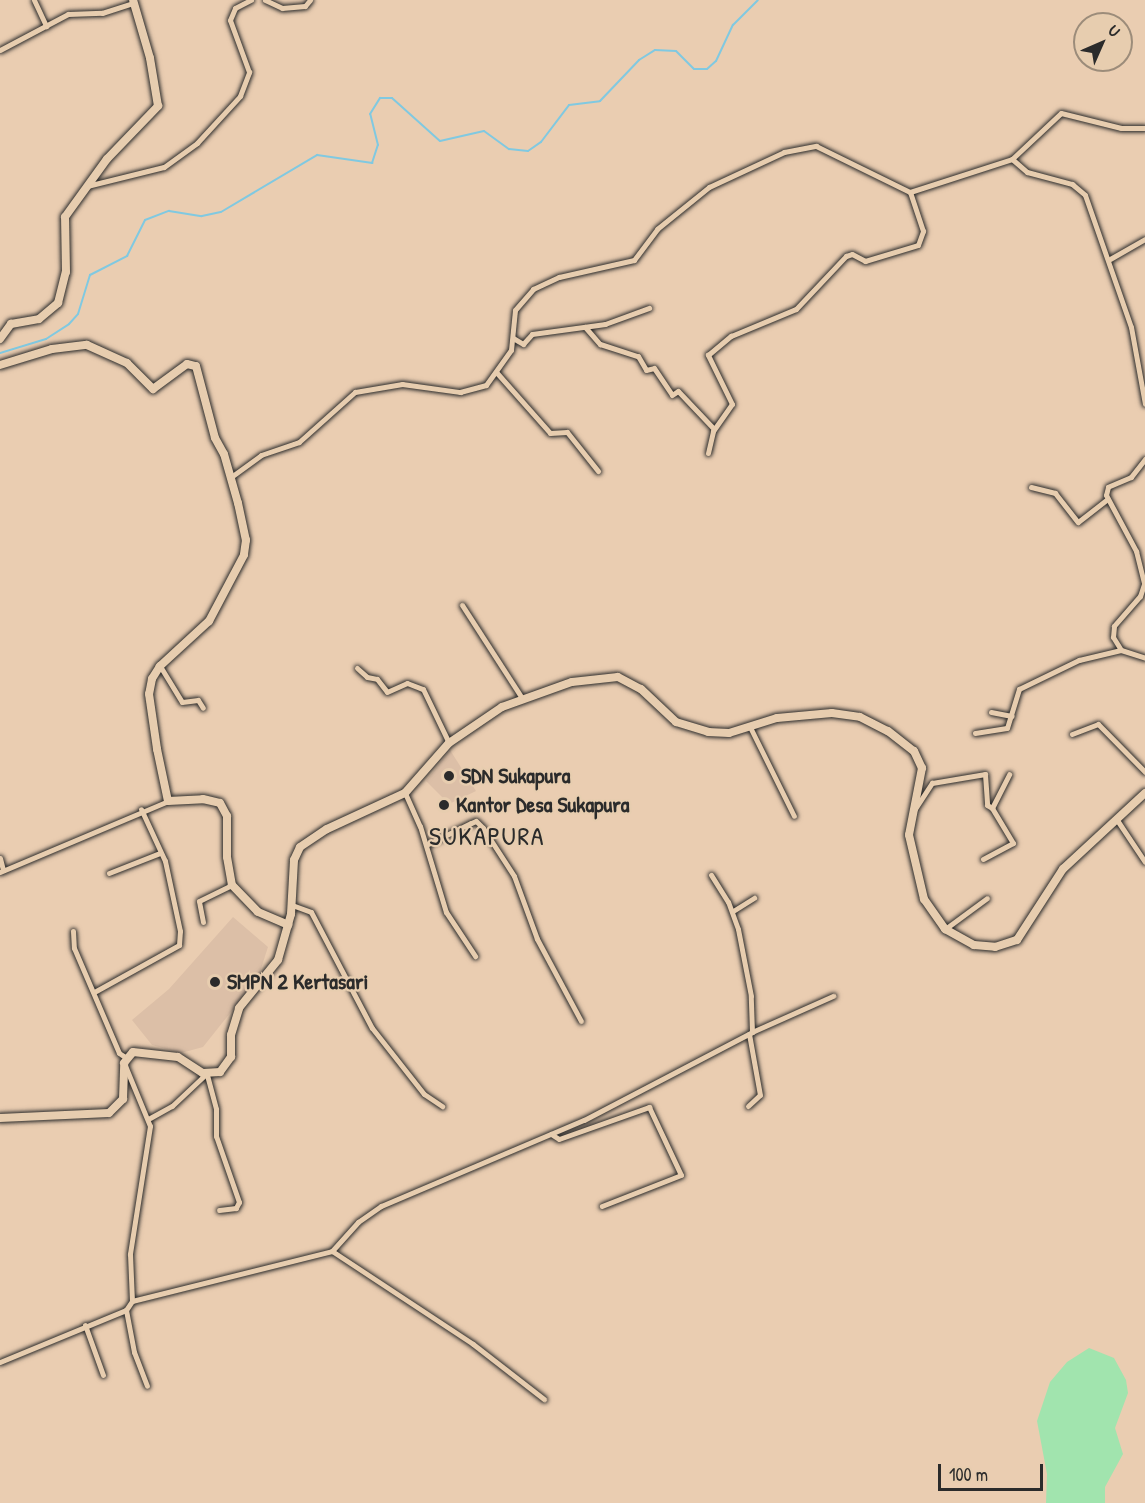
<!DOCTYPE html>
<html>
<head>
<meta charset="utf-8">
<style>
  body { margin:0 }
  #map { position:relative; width:1145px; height:1503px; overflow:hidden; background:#eacdb1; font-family:"Patrick Hand",sans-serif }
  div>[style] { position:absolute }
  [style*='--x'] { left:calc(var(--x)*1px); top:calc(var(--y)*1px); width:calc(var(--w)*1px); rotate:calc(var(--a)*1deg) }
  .built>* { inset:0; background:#dcbfa7 }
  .green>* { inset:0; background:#a1e4ae }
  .stream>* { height:2px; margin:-1px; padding:0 1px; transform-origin:1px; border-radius:1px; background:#80c9e1 }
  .roads { filter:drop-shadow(0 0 2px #2b2b2b) drop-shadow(0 0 2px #2b2b2b) }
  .street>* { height:5px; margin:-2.5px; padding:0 2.5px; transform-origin:2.5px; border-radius:2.5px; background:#e7cdaf }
  .secondary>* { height:8px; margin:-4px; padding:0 4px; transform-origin:4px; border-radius:4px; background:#e7cdaf }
  .dots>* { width:16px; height:16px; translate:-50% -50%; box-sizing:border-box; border:3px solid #e7cdaf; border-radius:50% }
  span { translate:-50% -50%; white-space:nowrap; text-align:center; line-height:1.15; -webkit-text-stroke:4.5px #e7cdaf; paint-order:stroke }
  .poi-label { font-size:22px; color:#2b2b2b; font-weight:700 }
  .left { translate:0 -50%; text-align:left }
  .quarter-label { font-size:26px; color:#2b2b2b; letter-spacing:1.5px }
  .north { position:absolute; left:1073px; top:12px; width:60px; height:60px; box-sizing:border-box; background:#e7cdaf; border:2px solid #9c8c7a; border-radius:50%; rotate:45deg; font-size:16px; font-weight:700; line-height:24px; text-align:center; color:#2b2b2b }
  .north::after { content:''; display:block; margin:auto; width:21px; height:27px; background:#2b2b2b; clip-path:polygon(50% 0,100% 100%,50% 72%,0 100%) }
  .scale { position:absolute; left:938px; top:1464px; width:105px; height:27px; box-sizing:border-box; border:3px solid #2b2b2b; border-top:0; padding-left:8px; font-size:18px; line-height:21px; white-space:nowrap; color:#2b2b2b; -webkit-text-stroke:4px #e7cdaf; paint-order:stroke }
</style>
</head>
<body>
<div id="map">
  <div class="built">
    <div style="clip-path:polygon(450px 750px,476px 791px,449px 804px,426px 781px)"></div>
    <div style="clip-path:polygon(233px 917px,268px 947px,258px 978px,203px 1047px,181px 1053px,152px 1045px,132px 1020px,169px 989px)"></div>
  </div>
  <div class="green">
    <div style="clip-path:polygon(1089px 1348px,1114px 1358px,1126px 1380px,1128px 1393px,1115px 1428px,1123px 1454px,1105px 1487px,1105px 1503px,1046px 1503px,1047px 1474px,1037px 1421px,1050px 1382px,1067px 1362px)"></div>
  </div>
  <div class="stream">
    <div style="--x:0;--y:353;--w:48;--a:-16.9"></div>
    <div style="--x:46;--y:339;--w:27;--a:-33"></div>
    <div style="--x:69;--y:324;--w:13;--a:-48"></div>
    <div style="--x:78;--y:314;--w:41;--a:-72.9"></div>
    <div style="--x:90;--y:275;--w:42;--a:-27.2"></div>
    <div style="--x:127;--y:256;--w:40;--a:-63.4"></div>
    <div style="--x:145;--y:220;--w:26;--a:-21"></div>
    <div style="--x:169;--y:211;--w:33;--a:9"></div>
    <div style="--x:202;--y:216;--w:19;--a:-12"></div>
    <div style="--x:221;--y:212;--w:112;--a:-30.7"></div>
    <div style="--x:317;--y:155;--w:56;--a:8.3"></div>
    <div style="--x:372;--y:163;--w:19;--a:-72"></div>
    <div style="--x:378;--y:145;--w:32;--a:-104"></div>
    <div style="--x:370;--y:114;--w:19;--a:-58"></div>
    <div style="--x:380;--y:98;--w:12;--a:0"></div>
    <div style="--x:392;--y:98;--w:64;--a:41.9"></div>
    <div style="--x:440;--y:141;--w:45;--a:-12.8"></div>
    <div style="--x:484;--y:131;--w:31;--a:36"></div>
    <div style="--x:509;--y:149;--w:19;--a:6"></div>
    <div style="--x:528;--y:151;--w:16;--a:-35"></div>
    <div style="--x:541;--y:142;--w:46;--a:-52.9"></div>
    <div style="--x:569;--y:105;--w:31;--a:-7"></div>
    <div style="--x:600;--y:101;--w:57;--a:-46.4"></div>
    <div style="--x:639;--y:60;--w:19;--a:-32"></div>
    <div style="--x:655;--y:50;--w:21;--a:3"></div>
    <div style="--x:676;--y:51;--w:25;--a:45"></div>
    <div style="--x:694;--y:69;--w:13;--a:0"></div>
    <div style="--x:707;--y:69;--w:12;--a:-42"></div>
    <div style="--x:716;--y:61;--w:40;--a:-65"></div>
    <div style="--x:733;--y:25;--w:35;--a:-45"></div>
  </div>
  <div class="roads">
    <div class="street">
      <div style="--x:34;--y:0;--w:29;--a:65"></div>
      <div style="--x:265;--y:0;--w:19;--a:25"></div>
      <div style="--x:282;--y:8;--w:23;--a:-5"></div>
      <div style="--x:305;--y:6;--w:8;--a:-50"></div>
      <div style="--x:0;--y:50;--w:77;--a:-27.9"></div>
      <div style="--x:68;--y:14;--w:34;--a:-2"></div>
      <div style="--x:102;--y:13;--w:33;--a:-18"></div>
      <div style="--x:1012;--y:159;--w:20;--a:41"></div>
      <div style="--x:1027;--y:172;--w:47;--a:14.9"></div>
      <div style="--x:1072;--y:184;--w:17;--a:40"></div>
      <div style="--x:1085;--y:195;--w:140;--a:70.8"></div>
      <div style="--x:1131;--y:327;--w:78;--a:79.7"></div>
      <div style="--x:87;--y:186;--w:79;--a:-13.9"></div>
      <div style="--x:164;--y:167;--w:41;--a:-36"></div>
      <div style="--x:197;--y:143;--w:64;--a:-47.5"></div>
      <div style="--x:240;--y:96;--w:26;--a:-69"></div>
      <div style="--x:249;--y:72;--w:55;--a:-110.1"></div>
      <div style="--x:230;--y:20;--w:13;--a:-67"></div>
      <div style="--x:235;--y:8;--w:18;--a:-27"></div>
      <div style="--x:1110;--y:259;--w:40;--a:-29.7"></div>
      <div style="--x:585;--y:327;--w:23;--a:49"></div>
      <div style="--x:600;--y:344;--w:40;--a:18"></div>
      <div style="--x:638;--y:356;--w:16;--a:60"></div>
      <div style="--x:646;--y:370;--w:8;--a:-14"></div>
      <div style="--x:654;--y:368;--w:32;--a:56"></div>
      <div style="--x:672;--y:395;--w:7;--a:-34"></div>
      <div style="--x:678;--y:391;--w:52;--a:46.5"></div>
      <div style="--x:513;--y:338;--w:12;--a:31"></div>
      <div style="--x:523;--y:344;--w:13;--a:-48"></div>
      <div style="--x:532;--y:334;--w:74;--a:-7.8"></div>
      <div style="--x:605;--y:324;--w:47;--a:-20"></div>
      <div style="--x:497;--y:373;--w:80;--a:48.5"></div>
      <div style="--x:550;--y:433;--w:17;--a:-3"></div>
      <div style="--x:567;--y:432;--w:50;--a:51.5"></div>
      <div style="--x:708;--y:453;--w:23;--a:-77"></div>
      <div style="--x:713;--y:431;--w:33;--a:-55"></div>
      <div style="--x:732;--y:404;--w:55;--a:-116.1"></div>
      <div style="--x:708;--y:355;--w:30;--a:-40"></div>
      <div style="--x:731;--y:336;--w:70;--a:-22.6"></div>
      <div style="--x:796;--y:309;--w:73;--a:-46.7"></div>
      <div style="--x:846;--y:256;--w:6;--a:-18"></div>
      <div style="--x:852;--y:254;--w:15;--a:28"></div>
      <div style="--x:865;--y:261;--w:55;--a:-16.8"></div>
      <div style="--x:918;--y:245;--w:15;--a:-70"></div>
      <div style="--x:923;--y:231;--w:41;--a:-108.4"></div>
      <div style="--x:1145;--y:459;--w:23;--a:128"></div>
      <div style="--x:1131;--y:477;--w:25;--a:157"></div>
      <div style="--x:1108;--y:487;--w:8;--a:104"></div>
      <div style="--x:1106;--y:495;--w:64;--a:61.8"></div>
      <div style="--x:1136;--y:551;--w:34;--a:76"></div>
      <div style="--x:1144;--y:584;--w:13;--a:108"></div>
      <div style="--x:1140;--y:596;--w:40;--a:131"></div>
      <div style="--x:1114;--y:626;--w:11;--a:95"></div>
      <div style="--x:1113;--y:637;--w:15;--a:58"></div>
      <div style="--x:1121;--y:650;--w:25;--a:18"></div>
      <div style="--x:231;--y:477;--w:37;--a:-36"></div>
      <div style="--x:261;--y:455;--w:40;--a:-18.9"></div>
      <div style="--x:299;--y:442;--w:75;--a:-41.8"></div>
      <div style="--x:355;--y:392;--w:48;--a:-9.7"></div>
      <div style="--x:402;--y:384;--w:59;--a:7.9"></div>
      <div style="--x:460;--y:392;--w:27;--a:-15"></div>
      <div style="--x:486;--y:385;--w:43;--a:-54.5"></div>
      <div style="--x:511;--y:350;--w:40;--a:-84.3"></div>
      <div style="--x:515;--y:310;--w:28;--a:-49"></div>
      <div style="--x:533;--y:289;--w:29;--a:-25"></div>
      <div style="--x:559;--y:277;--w:77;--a:-12.8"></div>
      <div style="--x:634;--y:260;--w:39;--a:-53"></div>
      <div style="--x:657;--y:229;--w:67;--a:-38.9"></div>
      <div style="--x:709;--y:187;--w:83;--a:-25"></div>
      <div style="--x:784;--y:152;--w:33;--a:-11"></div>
      <div style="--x:816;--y:146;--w:105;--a:26.1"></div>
      <div style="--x:910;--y:192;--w:107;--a:-17.9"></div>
      <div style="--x:1012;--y:159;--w:67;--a:-43.2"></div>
      <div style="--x:1061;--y:113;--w:62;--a:14"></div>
      <div style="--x:1121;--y:128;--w:24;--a:0"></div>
      <div style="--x:1031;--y:487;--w:25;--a:14"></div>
      <div style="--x:1055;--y:493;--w:37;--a:52"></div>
      <div style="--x:1078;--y:522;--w:37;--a:-38"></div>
      <div style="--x:462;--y:605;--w:111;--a:57.2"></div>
      <div style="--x:160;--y:666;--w:42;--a:58.6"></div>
      <div style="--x:182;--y:702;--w:16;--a:-7"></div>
      <div style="--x:198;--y:700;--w:9;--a:58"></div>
      <div style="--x:357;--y:668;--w:13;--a:42"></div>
      <div style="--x:367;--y:677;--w:10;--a:11"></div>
      <div style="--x:377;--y:679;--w:16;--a:52"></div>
      <div style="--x:387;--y:692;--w:22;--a:-24"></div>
      <div style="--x:407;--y:683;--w:17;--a:21"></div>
      <div style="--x:423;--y:689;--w:60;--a:64.3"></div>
      <div style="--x:991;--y:712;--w:21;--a:11"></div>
      <div style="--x:750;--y:727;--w:99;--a:63.7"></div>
      <div style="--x:975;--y:733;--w:32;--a:-9"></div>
      <div style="--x:1007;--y:728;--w:41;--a:-72.9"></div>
      <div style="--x:1019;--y:689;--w:67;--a:-25.8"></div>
      <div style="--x:1079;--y:660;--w:43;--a:-13.4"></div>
      <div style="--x:1072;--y:734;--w:28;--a:-21"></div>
      <div style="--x:1098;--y:724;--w:67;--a:45.6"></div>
      <div style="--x:405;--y:793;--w:36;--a:66"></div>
      <div style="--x:420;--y:826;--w:90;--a:73.2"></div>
      <div style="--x:446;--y:912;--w:53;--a:56.6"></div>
      <div style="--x:913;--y:812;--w:35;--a:-57"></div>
      <div style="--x:932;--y:783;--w:54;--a:-9.6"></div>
      <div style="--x:985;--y:774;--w:31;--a:86"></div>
      <div style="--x:987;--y:805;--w:6;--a:31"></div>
      <div style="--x:992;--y:808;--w:38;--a:-63"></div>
      <div style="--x:1117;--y:820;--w:50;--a:56.3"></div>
      <div style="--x:426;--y:845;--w:50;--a:-26.1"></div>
      <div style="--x:471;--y:823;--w:5;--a:-22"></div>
      <div style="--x:476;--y:821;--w:10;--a:45"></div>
      <div style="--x:483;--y:828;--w:57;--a:57.1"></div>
      <div style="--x:514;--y:876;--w:67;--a:69.9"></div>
      <div style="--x:537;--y:939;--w:93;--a:61.8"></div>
      <div style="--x:0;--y:858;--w:12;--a:76"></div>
      <div style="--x:983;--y:859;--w:34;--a:-28"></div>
      <div style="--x:1013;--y:843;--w:41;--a:-121"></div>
      <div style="--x:0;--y:872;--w:182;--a:-22.9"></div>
      <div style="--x:109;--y:873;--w:55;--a:-21.4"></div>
      <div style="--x:292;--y:905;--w:20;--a:20"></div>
      <div style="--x:311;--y:912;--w:131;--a:62.3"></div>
      <div style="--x:372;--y:1028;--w:84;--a:51.8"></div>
      <div style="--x:424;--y:1094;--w:22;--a:34"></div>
      <div style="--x:733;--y:911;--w:25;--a:-32"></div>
      <div style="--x:203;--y:922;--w:21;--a:-101"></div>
      <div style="--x:199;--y:901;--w:37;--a:-26"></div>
      <div style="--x:945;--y:929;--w:52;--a:-36.4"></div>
      <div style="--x:73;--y:931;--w:17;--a:87"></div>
      <div style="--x:74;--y:948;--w:114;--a:66.8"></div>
      <div style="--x:119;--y:1053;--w:7;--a:34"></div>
      <div style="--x:96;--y:991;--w:95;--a:-29"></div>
      <div style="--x:179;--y:945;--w:14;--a:-86"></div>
      <div style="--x:180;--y:931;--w:72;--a:-102.1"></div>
      <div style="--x:165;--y:861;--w:57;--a:-114.8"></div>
      <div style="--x:752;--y:1032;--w:89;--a:-24"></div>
      <div style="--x:124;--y:1063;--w:68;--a:67.6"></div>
      <div style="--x:150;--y:1126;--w:130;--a:98.9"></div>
      <div style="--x:130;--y:1254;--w:47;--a:87.6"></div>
      <div style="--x:132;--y:1301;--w:206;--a:-14"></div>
      <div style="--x:332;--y:1251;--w:39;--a:-48"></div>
      <div style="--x:358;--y:1222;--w:28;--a:-35"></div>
      <div style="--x:381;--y:1206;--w:220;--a:-23"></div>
      <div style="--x:584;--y:1120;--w:190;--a:-27.6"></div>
      <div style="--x:752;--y:1032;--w:36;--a:-92"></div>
      <div style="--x:751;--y:996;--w:68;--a:-101"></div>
      <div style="--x:738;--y:929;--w:29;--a:-110"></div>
      <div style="--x:728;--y:902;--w:32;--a:-122"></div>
      <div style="--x:207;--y:1075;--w:35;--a:75"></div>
      <div style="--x:216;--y:1109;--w:27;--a:90"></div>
      <div style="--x:216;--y:1136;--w:70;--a:70.8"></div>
      <div style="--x:239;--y:1202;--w:7;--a:117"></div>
      <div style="--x:236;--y:1208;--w:17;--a:173"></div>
      <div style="--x:748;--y:1106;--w:16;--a:-43"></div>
      <div style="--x:760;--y:1095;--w:62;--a:-100.2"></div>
      <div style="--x:150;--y:1118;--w:25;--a:-29"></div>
      <div style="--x:172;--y:1106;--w:47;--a:-43.3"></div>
      <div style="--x:551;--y:1134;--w:9;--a:32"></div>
      <div style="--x:559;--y:1139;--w:96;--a:-19.6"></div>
      <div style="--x:649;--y:1107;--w:75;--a:64.8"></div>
      <div style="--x:681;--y:1175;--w:85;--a:158.6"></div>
      <div style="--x:332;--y:1251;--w:169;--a:33.4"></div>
      <div style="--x:473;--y:1344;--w:90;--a:37.8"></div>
      <div style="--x:126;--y:1310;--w:43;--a:79.2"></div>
      <div style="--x:134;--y:1352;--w:36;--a:69"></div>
      <div style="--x:85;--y:1325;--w:53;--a:70.2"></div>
      <div style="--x:0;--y:1362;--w:136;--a:-22.4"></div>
      <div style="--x:126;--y:1310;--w:11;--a:-56"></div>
    </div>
    <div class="secondary">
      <div style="--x:0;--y:339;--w:19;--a:-54"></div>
      <div style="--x:11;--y:324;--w:28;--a:-10"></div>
      <div style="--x:39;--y:319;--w:25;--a:-40"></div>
      <div style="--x:58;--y:303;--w:32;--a:-76"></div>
      <div style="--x:66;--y:272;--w:55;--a:-91"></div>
      <div style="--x:65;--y:217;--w:72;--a:-54.1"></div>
      <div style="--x:107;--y:159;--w:74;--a:-46.1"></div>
      <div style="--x:158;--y:106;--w:49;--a:-99.5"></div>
      <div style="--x:150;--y:58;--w:60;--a:-106.3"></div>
      <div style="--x:0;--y:365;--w:54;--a:-17.1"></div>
      <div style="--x:52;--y:349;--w:35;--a:-7"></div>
      <div style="--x:87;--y:345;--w:44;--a:24.2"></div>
      <div style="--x:127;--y:363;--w:37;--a:45"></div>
      <div style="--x:153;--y:389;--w:42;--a:-36.3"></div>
      <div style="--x:187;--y:364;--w:9;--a:13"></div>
      <div style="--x:196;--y:366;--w:74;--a:75.2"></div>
      <div style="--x:215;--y:438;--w:18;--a:61"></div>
      <div style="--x:224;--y:454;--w:51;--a:74.1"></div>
      <div style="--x:238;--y:503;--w:38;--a:78"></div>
      <div style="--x:246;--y:540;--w:15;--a:98"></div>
      <div style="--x:244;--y:555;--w:75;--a:117.9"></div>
      <div style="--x:209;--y:621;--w:67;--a:137.4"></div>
      <div style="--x:160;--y:666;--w:15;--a:122"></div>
      <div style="--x:152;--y:679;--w:15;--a:101"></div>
      <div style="--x:149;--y:694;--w:56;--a:81.7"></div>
      <div style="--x:157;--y:749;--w:53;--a:78.1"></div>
      <div style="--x:168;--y:801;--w:35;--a:-3"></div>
      <div style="--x:203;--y:799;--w:17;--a:13"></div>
      <div style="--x:220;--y:803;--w:15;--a:62"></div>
      <div style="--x:227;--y:816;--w:41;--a:90"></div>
      <div style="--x:227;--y:857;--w:28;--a:80"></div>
      <div style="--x:232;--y:885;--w:37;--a:46"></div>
      <div style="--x:258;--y:912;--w:33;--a:23"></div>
      <div style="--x:0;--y:1118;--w:109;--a:-2.6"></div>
      <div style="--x:109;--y:1113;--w:20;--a:-45"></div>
      <div style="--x:123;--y:1099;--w:36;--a:-88"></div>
      <div style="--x:124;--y:1063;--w:14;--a:-51"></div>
      <div style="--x:133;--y:1052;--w:45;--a:6.3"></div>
      <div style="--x:178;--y:1057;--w:30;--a:33"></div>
      <div style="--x:203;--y:1073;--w:17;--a:-3"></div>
      <div style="--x:220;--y:1072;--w:19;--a:-54"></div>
      <div style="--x:231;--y:1057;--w:22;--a:-90"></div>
      <div style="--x:231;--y:1035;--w:28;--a:-73"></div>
      <div style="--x:239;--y:1008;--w:62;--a:-50.9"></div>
      <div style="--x:278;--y:960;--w:48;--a:-74.2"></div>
      <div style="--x:291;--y:914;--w:54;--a:-86.8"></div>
      <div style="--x:294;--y:860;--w:14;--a:-65"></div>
      <div style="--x:300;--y:847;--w:32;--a:-34"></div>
      <div style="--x:327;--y:829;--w:86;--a:-24.8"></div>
      <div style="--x:405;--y:793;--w:67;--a:-48.7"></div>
      <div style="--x:449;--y:743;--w:64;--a:-34.2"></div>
      <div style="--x:502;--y:707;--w:74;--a:-19.7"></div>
      <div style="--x:572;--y:682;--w:46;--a:-6.2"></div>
      <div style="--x:618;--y:677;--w:26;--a:28"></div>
      <div style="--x:641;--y:689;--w:48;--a:43.3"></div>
      <div style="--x:676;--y:722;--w:34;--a:17"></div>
      <div style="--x:708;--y:732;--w:21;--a:3"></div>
      <div style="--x:729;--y:733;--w:50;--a:-17.4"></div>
      <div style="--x:777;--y:718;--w:55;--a:-5.2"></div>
      <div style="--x:832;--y:713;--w:28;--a:8"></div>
      <div style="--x:860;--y:717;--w:31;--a:27"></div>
      <div style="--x:888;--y:731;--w:33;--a:38"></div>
      <div style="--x:914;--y:751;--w:19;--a:65"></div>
      <div style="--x:922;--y:768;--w:68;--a:101"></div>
      <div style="--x:909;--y:835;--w:66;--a:76.8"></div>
      <div style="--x:924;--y:899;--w:37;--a:55"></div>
      <div style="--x:945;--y:929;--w:33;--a:29"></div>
      <div style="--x:974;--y:945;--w:21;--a:5"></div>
      <div style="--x:995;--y:947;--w:23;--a:-18"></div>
      <div style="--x:1017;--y:940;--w:85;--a:-57.1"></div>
      <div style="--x:1063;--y:869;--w:112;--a:-42.8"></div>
    </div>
  </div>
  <div class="dots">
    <div style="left:449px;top:776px;background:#2b2b2b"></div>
    <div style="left:444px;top:805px;background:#2b2b2b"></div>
    <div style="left:215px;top:982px;background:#2b2b2b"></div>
  </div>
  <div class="poi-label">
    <span class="left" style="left:461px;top:776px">SDN Sukapura</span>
    <span class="left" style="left:456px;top:805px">Kantor Desa Sukapura</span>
    <span class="left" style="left:227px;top:982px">SMPN 2 Kertasari</span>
  </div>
  <div class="quarter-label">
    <span style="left:487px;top:836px">SUKAPURA</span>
  </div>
  <div class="north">U</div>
  <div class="scale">100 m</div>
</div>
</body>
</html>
